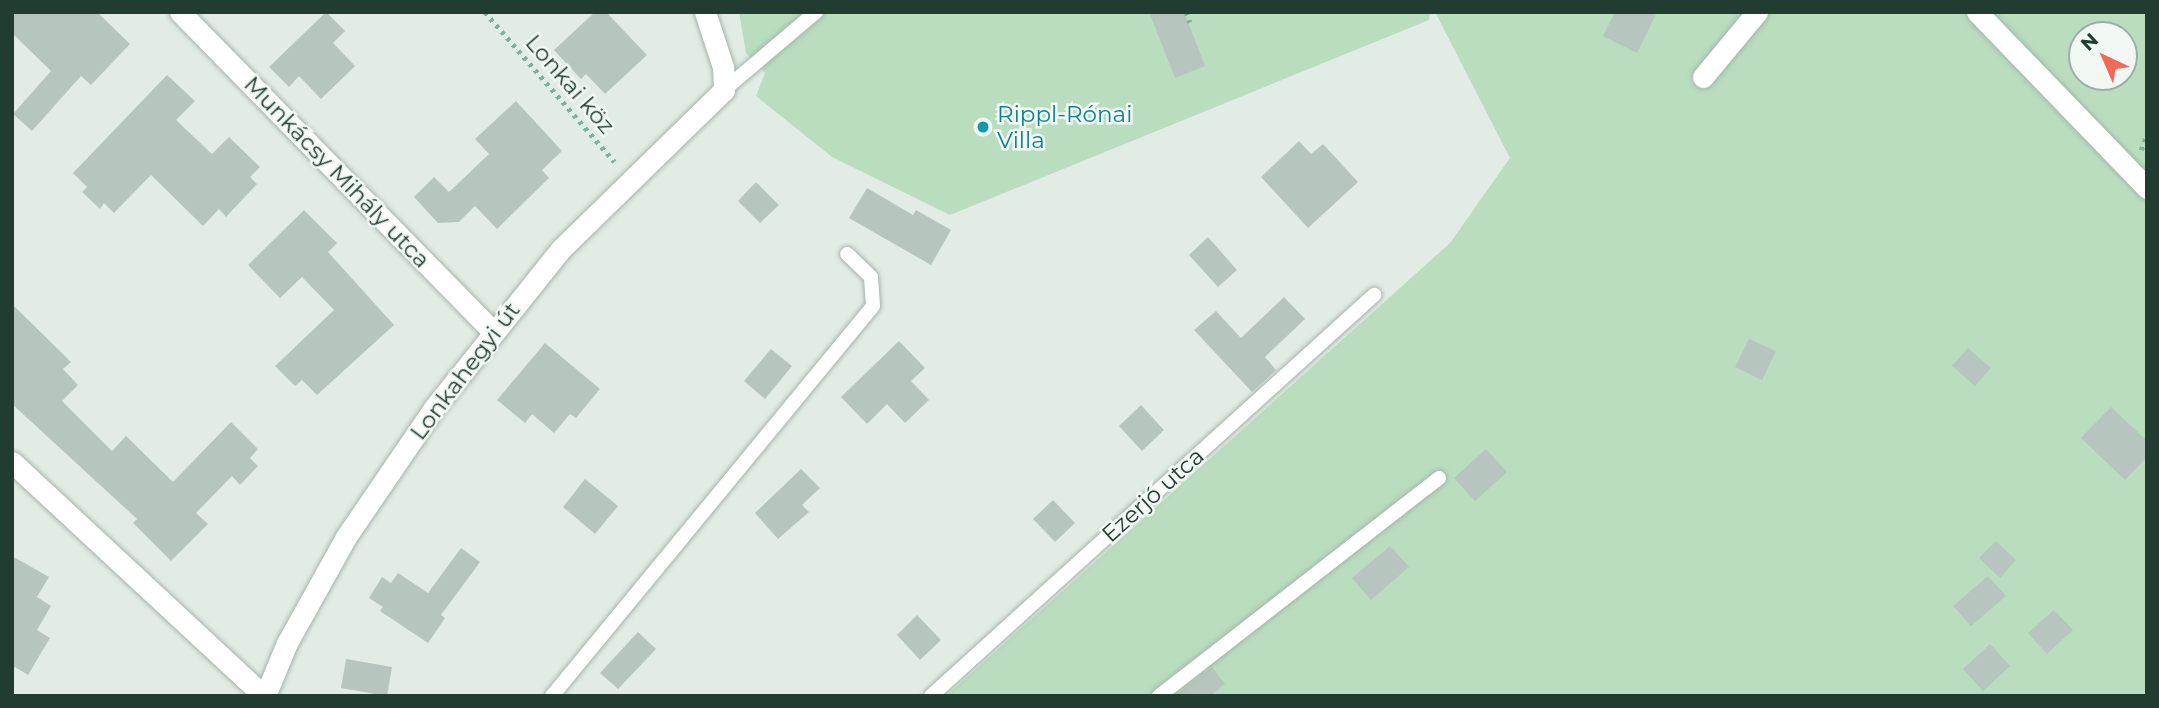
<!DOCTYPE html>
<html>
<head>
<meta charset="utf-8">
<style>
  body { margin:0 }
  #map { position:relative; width:2159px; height:708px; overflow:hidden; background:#e1ece5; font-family:Montserrat,sans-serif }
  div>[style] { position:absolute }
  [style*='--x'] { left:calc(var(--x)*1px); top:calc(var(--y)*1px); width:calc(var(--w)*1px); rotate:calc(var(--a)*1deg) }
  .green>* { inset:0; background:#b9ddbe }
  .building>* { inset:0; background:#b6c6be }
  .path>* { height:4.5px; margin-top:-2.25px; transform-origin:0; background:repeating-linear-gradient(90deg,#81b09a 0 3.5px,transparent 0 8.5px) }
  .roads { filter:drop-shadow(0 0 2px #a4b4ab) drop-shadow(0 0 2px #a4b4ab) }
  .service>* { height:14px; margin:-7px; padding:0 7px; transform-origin:7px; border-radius:7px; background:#fff }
  .minor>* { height:21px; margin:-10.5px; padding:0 10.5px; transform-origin:10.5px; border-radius:10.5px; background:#fff }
  .dots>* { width:19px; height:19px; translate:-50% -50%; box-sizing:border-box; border:4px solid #f1f8f4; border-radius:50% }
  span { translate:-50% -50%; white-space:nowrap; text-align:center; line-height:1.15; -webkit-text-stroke:5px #f1f8f4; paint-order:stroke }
  .street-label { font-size:23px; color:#213c31 }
  .culture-label { font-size:23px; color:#0d838f }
  .left { translate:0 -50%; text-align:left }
  .frame { position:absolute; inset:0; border:14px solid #213c31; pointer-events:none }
  .north { position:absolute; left:2068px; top:21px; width:70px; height:70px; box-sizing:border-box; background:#f1f8f4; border:2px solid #9eada6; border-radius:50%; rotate:316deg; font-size:19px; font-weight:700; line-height:28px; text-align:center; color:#213c31 }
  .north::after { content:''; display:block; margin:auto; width:24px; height:32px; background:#f36858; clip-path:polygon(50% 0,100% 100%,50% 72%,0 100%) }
</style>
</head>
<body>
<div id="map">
  <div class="green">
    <div style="clip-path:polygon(739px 12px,1430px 12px,1429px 20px,950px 215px,832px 157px,756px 96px,765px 73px,746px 53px)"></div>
    <div style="clip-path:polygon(evenodd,1435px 12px,2147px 12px,2147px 696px,946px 696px,1450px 243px,1510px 158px,1435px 12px,2082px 35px,2124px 35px,2124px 77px,2082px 77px,2082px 35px)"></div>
  </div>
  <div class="building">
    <div style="clip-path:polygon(12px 12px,97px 12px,130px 44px,91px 85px,81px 76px,32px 131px,13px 114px,51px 71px,12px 33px)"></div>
    <div style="clip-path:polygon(326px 12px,345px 31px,333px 43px,355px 66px,321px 99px,299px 76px,289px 87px,269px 67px)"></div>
    <div style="clip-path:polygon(595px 12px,606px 12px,647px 55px,605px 94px,586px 74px,581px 79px,554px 50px)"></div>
    <div style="clip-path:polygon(1149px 12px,1184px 12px,1205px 66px,1175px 78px)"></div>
    <div style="clip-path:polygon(1615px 12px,1657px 12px,1637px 53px,1603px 36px)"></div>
    <div style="clip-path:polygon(167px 75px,195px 101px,176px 120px,212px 154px,229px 137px,260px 167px,250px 177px,257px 184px,226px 217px,219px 209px,203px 226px,151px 175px,114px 213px,104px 203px,100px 209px,82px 192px,87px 187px,73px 173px)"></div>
    <div style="clip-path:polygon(516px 101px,562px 151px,542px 170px,549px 178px,497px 229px,475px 206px,459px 222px,438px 223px,414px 197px,434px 177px,449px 192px,489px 154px,475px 139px)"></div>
    <div style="clip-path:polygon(1299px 141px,1311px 154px,1323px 144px,1358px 182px,1308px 228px,1261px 177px)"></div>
    <div style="clip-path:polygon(756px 182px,779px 205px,760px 223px,738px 201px)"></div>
    <div style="clip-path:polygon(867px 188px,913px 215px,916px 210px,951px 230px,931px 265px,849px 218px)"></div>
    <div style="clip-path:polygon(304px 210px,337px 243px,328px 252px,394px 325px,317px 395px,302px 380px,295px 386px,275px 366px,334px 310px,302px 277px,280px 298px,248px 265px)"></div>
    <div style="clip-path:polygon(1208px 237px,1237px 270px,1218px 287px,1189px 255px)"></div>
    <div style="clip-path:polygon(1284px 297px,1305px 319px,1265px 357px,1276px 370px,1252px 392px,1194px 330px,1216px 311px,1241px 338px)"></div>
    <div style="clip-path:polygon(12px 304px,71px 362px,63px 369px,78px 385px,62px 401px,112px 451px,126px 436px,173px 482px,231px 422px,258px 449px,250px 458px,258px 466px,240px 485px,232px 476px,196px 513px,208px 524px,171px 561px,133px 523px,137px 519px,12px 404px)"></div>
    <div style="clip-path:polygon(1749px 339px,1776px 351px,1762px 380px,1735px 367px)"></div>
    <div style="clip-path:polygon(899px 341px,925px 368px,911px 381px,929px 400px,905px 423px,887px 404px,867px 424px,841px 397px)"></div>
    <div style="clip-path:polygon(545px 343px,600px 389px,576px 418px,570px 414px,554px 433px,532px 414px,525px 423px,497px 400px)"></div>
    <div style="clip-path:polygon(1968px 348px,1991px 368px,1975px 386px,1952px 366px)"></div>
    <div style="clip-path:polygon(771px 349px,792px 366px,765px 399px,744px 381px)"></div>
    <div style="clip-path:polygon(1141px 405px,1164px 430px,1142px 451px,1119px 426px)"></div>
    <div style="clip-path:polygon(2111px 407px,2147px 441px,2147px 457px,2125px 480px,2081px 438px)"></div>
    <div style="clip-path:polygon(1486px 449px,1507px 472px,1475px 501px,1454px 478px)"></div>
    <div style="clip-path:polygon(801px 469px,820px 488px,802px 505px,809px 512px,778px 539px,755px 513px)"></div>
    <div style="clip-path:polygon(585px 479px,618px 506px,595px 534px,563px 507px)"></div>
    <div style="clip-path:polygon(1053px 500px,1075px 523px,1055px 542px,1033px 519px)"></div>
    <div style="clip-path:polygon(1996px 541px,2016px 560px,2000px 578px,1979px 558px)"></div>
    <div style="clip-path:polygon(1390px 546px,1409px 567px,1371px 600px,1352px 578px)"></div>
    <div style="clip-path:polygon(461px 548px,480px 562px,441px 615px,445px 618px,428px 643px,380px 611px,383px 607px,369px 598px,382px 577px,391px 583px,398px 573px,428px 593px)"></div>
    <div style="clip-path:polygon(12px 556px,49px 577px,37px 597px,51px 606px,37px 630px,50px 638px,28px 675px,15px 667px,12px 672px)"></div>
    <div style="clip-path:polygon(1988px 576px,2006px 596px,1971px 626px,1953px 606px)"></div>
    <div style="clip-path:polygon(2054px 610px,2073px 630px,2047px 654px,2028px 633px)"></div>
    <div style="clip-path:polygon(917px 615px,941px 640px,920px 660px,897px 635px)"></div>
    <div style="clip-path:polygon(638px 632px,656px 649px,618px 689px,600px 673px)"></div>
    <div style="clip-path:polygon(1990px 644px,2010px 666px,1983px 691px,1963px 669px)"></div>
    <div style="clip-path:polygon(346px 659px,392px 667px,387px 696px,341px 688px)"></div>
    <div style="clip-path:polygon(1212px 667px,1225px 684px,1210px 696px,1175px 696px)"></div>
  </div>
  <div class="path">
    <div style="--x:485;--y:12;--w:198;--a:49.1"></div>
    <div style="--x:1186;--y:12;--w:11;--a:68"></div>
    <div style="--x:2141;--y:150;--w:17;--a:-69"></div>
  </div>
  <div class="roads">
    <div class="service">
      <div style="--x:724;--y:90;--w:121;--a:-40.3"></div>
      <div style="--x:552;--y:696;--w:505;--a:-50.54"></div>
      <div style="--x:873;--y:306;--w:29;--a:-94"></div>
      <div style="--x:871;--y:277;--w:33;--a:-136"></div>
      <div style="--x:931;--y:696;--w:598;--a:-42.15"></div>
      <div style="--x:1159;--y:696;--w:355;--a:-37.9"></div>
    </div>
    <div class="minor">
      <div style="--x:180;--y:12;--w:448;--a:45.6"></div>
      <div style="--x:1977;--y:12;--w:245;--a:46"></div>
      <div style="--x:1703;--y:77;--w:85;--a:-50.3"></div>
      <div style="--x:12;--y:462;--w:344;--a:42.9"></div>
      <div style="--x:265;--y:696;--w:57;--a:-67.5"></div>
      <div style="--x:287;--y:643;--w:121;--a:-60.9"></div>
      <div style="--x:346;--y:537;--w:156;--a:-55.7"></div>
      <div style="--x:434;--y:408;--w:203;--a:-51.4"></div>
      <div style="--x:561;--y:249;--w:228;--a:-44.3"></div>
      <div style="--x:724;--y:90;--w:23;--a:-92"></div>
      <div style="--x:723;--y:67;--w:58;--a:-108.1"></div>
    </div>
  </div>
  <div class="dots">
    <div style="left:983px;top:127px;background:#0f9aa8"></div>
  </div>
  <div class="street-label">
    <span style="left:570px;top:84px;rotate:49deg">Lonkai köz</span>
    <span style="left:337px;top:172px;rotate:46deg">Munkácsy Mihály utca</span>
    <span style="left:465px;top:371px;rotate:-53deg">Lonkahegyi út</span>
    <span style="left:1153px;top:495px;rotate:-42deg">Ezerjó utca</span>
  </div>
  <div class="culture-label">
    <span class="left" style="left:997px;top:127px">Rippl-Rónai<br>Villa</span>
  </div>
  <div class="frame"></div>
  <div class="north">N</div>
</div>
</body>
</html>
